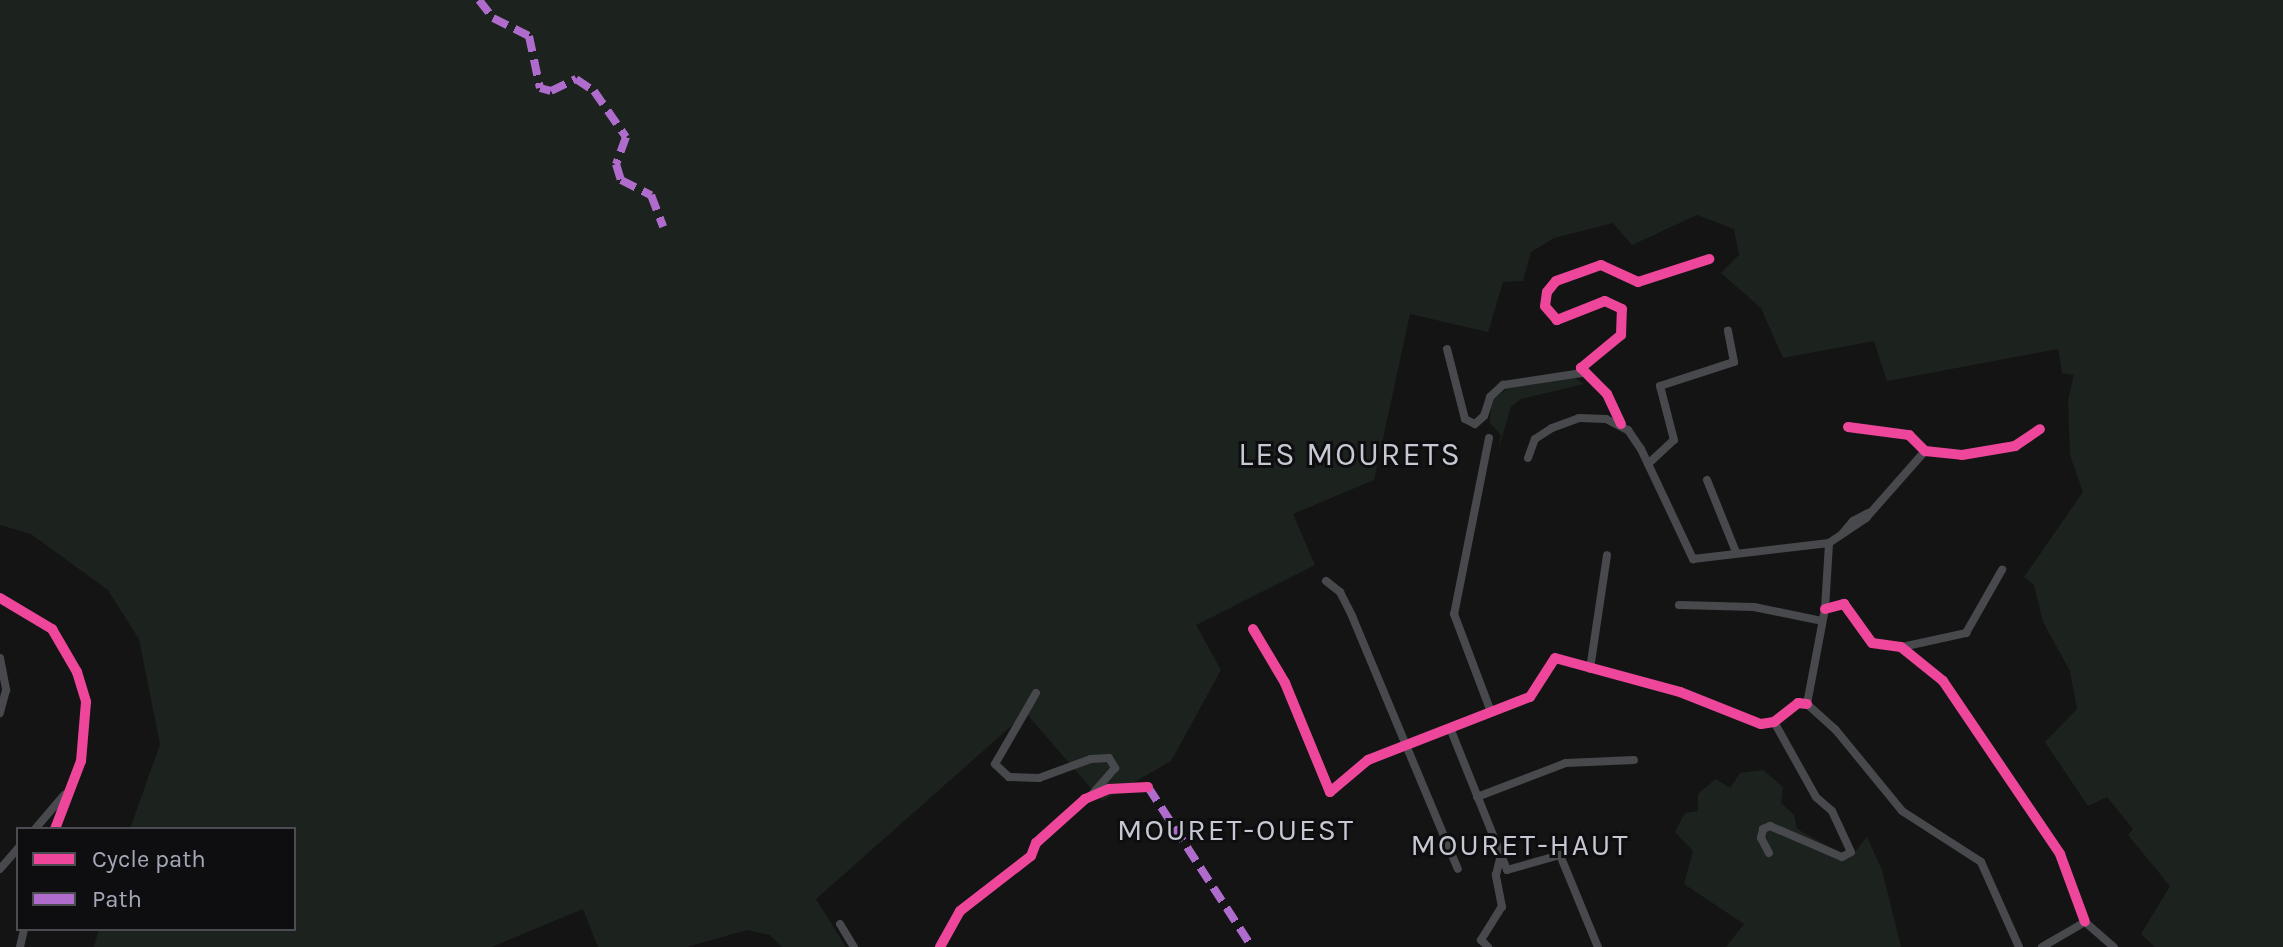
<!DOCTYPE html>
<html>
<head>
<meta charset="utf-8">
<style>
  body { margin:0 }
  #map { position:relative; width:2283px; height:947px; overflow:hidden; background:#141414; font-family:Karla,sans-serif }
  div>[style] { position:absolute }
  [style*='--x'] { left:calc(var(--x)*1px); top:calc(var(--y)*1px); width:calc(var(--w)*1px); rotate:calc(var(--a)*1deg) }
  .green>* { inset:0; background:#1c231e }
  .minor>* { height:8px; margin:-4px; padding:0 4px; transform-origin:4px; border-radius:4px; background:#48494d }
  .quiet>* { height:8px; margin-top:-4px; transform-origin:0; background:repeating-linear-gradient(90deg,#b06ccc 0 16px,transparent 0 24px) }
  .cycleway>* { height:10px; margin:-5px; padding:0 5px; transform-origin:5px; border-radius:5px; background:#ed469a }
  span { translate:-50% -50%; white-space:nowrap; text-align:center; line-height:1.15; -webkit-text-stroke:6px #0e0e10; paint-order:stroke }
  .neighbourhood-label { font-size:30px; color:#c6c8d2; letter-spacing:2px }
  .quarter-label { font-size:32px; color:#c6c8d2; letter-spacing:2px }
  .legend { position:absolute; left:16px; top:827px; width:280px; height:104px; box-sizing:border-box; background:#0e0e10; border:2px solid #4a4c52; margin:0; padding:10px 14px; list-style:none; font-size:24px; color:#a4a8b6 }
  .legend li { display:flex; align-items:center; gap:16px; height:40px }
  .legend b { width:40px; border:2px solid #4a4c52 }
</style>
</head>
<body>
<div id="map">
  <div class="green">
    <div style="clip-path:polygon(0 0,2283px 0,2283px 947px,2155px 947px,2141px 934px,2170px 886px,2128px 835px,2133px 829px,2107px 797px,2088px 806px,2045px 742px,2077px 709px,2070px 671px,2043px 622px,2034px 585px,2024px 577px,2083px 492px,2070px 455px,2068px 400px,2074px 375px,2062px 373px,2058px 349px,1887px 381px,1874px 341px,1783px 358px,1761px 308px,1721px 273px,1739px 255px,1734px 229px,1697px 215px,1632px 245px,1613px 223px,1554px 238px,1531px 252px,1523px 281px,1503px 282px,1488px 332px,1410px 314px,1374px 480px,1293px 514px,1315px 565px,1196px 625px,1221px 670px,1171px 761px,1102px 801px,1026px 713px,816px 899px,846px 947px,782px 947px,770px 935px,747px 930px,687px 947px,598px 947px,583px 909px,492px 947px,94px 947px,99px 929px,294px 929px,294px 829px,130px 829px,160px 744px,139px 639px,108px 590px,31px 534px,0 525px)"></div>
    <div style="clip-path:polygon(1573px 377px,1584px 384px,1521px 399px,1511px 407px,1497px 454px,1501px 435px,1490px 423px,1491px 401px,1512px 385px)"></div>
    <div style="clip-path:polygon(1763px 770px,1783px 787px,1781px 803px,1794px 815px,1797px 829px,1850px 858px,1867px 837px,1882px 870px,1901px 947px,1726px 947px,1744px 924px,1684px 884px,1693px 851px,1675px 832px,1685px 813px,1698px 811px,1698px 794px,1716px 779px,1730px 788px,1740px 773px)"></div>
  </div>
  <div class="minor">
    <div style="--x:1447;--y:349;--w:72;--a:75.6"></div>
    <div style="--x:1465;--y:419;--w:11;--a:27"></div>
    <div style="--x:1475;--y:424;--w:12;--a:-42"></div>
    <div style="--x:1484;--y:416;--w:20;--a:-72"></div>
    <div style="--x:1490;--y:397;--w:18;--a:-43"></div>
    <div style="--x:1503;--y:385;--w:80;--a:-8.6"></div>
    <div style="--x:1621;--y:424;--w:33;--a:-115"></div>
    <div style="--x:1607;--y:394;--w:37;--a:-135"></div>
    <div style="--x:1581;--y:368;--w:52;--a:-39.5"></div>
    <div style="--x:1621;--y:335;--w:26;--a:-88"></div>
    <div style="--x:1622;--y:309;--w:19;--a:-155"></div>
    <div style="--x:1605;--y:301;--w:52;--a:158.4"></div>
    <div style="--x:1557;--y:320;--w:18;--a:-131"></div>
    <div style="--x:1545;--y:306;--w:14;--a:-82"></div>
    <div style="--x:1547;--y:292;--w:14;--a:-51"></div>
    <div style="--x:1556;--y:281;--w:48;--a:-19.6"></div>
    <div style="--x:1601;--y:265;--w:41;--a:24.7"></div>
    <div style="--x:1638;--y:282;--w:75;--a:-17.9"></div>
    <div style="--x:1848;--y:427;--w:62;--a:7.5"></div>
    <div style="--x:1909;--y:435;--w:23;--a:45"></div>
    <div style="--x:1925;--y:451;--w:37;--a:6"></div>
    <div style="--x:1962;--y:455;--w:54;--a:-9.6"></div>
    <div style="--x:2015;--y:446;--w:30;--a:-34"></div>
    <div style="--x:1489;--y:438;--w:179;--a:101.2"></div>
    <div style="--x:1454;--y:614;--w:105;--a:69.3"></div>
    <div style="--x:1528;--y:458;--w:20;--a:-70"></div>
    <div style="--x:1535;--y:439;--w:20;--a:-33"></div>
    <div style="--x:1552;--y:428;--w:29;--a:-20"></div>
    <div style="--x:1579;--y:418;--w:27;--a:2"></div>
    <div style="--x:1606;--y:419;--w:25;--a:27"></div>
    <div style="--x:1628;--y:430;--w:23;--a:56"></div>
    <div style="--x:1641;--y:449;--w:122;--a:64.7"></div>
    <div style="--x:1693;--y:559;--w:137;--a:-6.7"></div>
    <div style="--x:1648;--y:464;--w:35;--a:-43"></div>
    <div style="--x:1674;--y:440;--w:56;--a:-104.5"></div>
    <div style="--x:1660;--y:386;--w:78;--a:-18"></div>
    <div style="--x:1734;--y:362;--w:32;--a:-101"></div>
    <div style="--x:1707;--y:480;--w:78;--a:68.1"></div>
    <div style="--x:1842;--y:534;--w:17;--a:-50"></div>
    <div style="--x:1853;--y:521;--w:17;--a:-28"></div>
    <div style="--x:1829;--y:543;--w:45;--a:-34"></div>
    <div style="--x:1866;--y:518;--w:89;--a:-48.6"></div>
    <div style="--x:1326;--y:581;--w:18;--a:38"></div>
    <div style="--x:1340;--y:592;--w:27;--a:63"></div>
    <div style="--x:1352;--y:616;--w:274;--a:67.3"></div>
    <div style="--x:0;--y:598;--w:61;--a:30.8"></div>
    <div style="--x:52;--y:629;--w:50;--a:59.8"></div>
    <div style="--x:77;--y:672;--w:31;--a:73"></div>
    <div style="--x:86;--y:702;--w:59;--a:94.8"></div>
    <div style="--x:81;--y:761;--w:73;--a:110.9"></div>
    <div style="--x:1679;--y:605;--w:75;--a:1.5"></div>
    <div style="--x:1754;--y:607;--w:69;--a:11.6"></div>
    <div style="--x:1825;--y:609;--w:20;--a:-15"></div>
    <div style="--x:1844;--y:604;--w:48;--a:54.3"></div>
    <div style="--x:1872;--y:643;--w:29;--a:8"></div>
    <div style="--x:1901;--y:647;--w:54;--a:39"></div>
    <div style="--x:1943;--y:681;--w:209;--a:55.9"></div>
    <div style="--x:2060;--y:854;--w:72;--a:69.8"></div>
    <div style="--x:1253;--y:629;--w:63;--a:59.3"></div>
    <div style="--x:1285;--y:683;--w:118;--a:67.6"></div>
    <div style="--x:1330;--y:792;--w:50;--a:-40.1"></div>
    <div style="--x:1368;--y:760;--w:174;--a:-21.3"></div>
    <div style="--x:1530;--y:697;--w:46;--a:-57.3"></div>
    <div style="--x:1555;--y:658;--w:130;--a:15.2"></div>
    <div style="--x:1680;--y:692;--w:87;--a:21.6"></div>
    <div style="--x:1761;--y:724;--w:13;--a:-9"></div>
    <div style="--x:1774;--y:722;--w:31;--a:-38"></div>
    <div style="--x:1798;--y:703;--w:9;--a:6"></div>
    <div style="--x:1902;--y:647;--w:66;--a:-12.3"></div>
    <div style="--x:1966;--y:633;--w:73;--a:-60.3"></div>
    <div style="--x:0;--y:658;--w:33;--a:79"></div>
    <div style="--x:6;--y:690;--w:24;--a:105"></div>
    <div style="--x:1590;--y:669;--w:115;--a:-81.5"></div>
    <div style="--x:1036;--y:693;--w:82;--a:120"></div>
    <div style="--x:995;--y:764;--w:19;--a:43"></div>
    <div style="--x:1009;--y:777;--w:30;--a:2"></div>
    <div style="--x:1039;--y:778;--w:55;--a:-20.1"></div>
    <div style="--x:1091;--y:759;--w:18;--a:-3"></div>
    <div style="--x:1109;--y:758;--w:12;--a:59"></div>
    <div style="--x:1115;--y:768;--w:33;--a:131"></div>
    <div style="--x:1807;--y:704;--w:38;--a:42"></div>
    <div style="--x:1835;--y:729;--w:106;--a:50.7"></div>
    <div style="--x:1902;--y:811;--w:94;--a:32.8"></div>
    <div style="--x:1981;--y:862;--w:93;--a:65.9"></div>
    <div style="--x:1807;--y:704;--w:97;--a:-79.3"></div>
    <div style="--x:1825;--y:609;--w:66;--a:-86.5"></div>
    <div style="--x:1450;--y:728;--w:153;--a:68.1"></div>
    <div style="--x:1507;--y:870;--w:55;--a:-15.8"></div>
    <div style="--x:1560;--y:855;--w:100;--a:67.6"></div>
    <div style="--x:1477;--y:797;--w:95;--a:-20.9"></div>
    <div style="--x:1566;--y:763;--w:68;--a:-2.5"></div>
    <div style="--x:35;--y:829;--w:45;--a:-49.5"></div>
    <div style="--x:1769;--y:853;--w:17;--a:-118"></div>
    <div style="--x:1761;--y:838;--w:9;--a:-77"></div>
    <div style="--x:1763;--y:829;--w:8;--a:-23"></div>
    <div style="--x:1770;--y:826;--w:78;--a:23.3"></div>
    <div style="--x:1842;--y:857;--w:10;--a:-29"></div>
    <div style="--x:1851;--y:852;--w:45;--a:-114.9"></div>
    <div style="--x:1832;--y:811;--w:21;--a:-139"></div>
    <div style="--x:1816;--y:797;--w:86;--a:-119.2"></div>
    <div style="--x:0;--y:869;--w:28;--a:-49"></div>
    <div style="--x:840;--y:924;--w:27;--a:59"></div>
    <div style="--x:20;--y:947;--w:18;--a:-77"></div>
    <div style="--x:940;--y:947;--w:41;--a:-60.9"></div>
    <div style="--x:960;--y:911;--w:90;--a:-37.8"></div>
    <div style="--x:1031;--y:856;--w:14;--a:-69"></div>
    <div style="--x:1036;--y:843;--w:66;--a:-41.9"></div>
    <div style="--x:1085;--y:799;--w:26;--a:-23"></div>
    <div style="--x:1109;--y:789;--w:39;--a:-3"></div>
    <div style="--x:1488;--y:947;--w:10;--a:-135"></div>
    <div style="--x:1481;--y:940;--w:39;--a:-58"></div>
    <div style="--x:1502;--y:907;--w:33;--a:-101"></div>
    <div style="--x:1496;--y:875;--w:16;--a:-76"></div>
    <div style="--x:2042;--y:947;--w:50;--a:-30.2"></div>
    <div style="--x:2085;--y:922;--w:38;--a:41"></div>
  </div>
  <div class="quiet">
    <div style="--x:479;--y:0;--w:23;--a:52"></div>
    <div style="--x:493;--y:18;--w:40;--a:26.6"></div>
    <div style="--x:529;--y:36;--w:53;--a:78.1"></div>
    <div style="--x:540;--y:88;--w:11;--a:15"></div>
    <div style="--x:551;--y:91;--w:28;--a:-26"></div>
    <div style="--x:576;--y:79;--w:22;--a:34"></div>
    <div style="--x:594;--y:91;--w:56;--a:55.2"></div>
    <div style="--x:626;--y:137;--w:29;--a:110"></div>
    <div style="--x:616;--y:164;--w:17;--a:73"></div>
    <div style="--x:621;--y:180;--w:34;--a:27"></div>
    <div style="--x:651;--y:195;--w:34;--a:69"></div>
    <div style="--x:1148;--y:787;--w:191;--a:57"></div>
  </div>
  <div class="cycleway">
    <div style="--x:1621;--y:424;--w:33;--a:-115"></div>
    <div style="--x:1607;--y:394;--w:37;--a:-135"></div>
    <div style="--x:1581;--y:368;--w:52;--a:-39.5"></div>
    <div style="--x:1621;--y:335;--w:26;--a:-88"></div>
    <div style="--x:1622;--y:309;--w:19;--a:-155"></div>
    <div style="--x:1605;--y:301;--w:52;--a:158.4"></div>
    <div style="--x:1557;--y:320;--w:18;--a:-131"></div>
    <div style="--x:1545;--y:306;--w:14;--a:-82"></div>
    <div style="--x:1547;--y:292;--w:14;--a:-51"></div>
    <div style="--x:1556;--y:281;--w:48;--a:-19.6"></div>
    <div style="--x:1601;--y:265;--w:41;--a:24.7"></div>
    <div style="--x:1638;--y:282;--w:75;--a:-17.9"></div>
    <div style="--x:1848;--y:427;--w:62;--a:7.5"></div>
    <div style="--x:1909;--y:435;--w:23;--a:45"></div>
    <div style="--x:1925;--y:451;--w:37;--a:6"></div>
    <div style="--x:1962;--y:455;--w:54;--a:-9.6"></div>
    <div style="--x:2015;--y:446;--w:30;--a:-34"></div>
    <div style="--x:0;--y:598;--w:61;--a:30.8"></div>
    <div style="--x:52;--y:629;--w:50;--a:59.8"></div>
    <div style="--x:77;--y:672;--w:31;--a:73"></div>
    <div style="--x:86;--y:702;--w:59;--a:94.8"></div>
    <div style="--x:81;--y:761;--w:73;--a:110.9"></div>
    <div style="--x:1825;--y:609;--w:20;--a:-15"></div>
    <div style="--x:1844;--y:604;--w:48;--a:54.3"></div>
    <div style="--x:1872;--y:643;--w:29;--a:8"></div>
    <div style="--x:1901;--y:647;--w:54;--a:39"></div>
    <div style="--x:1943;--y:681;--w:209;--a:55.9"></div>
    <div style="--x:2060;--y:854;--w:72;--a:69.8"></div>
    <div style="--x:1253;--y:629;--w:63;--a:59.3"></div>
    <div style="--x:1285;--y:683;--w:118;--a:67.6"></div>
    <div style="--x:1330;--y:792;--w:50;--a:-40.1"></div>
    <div style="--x:1368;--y:760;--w:174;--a:-21.3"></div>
    <div style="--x:1530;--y:697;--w:46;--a:-57.3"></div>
    <div style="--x:1555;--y:658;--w:130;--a:15.2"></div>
    <div style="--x:1680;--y:692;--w:87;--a:21.6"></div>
    <div style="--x:1761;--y:724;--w:13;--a:-9"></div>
    <div style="--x:1774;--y:722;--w:31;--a:-38"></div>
    <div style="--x:1798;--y:703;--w:9;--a:6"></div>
    <div style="--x:940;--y:947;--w:41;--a:-60.9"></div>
    <div style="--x:960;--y:911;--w:90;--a:-37.8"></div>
    <div style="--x:1031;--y:856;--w:14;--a:-69"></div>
    <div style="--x:1036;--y:843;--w:66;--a:-41.9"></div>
    <div style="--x:1085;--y:799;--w:26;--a:-23"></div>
    <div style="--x:1109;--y:789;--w:39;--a:-3"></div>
  </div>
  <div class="neighbourhood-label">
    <span style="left:1236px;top:830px">MOURET-OUEST</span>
    <span style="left:1520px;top:845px">MOURET-HAUT</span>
  </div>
  <div class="quarter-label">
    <span style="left:1350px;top:455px">LES MOURETS</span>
  </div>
  <ul class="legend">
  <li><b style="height:10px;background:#ed469a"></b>Cycle path</li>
  <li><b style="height:10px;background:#b06ccc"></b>Path</li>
  </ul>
</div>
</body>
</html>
